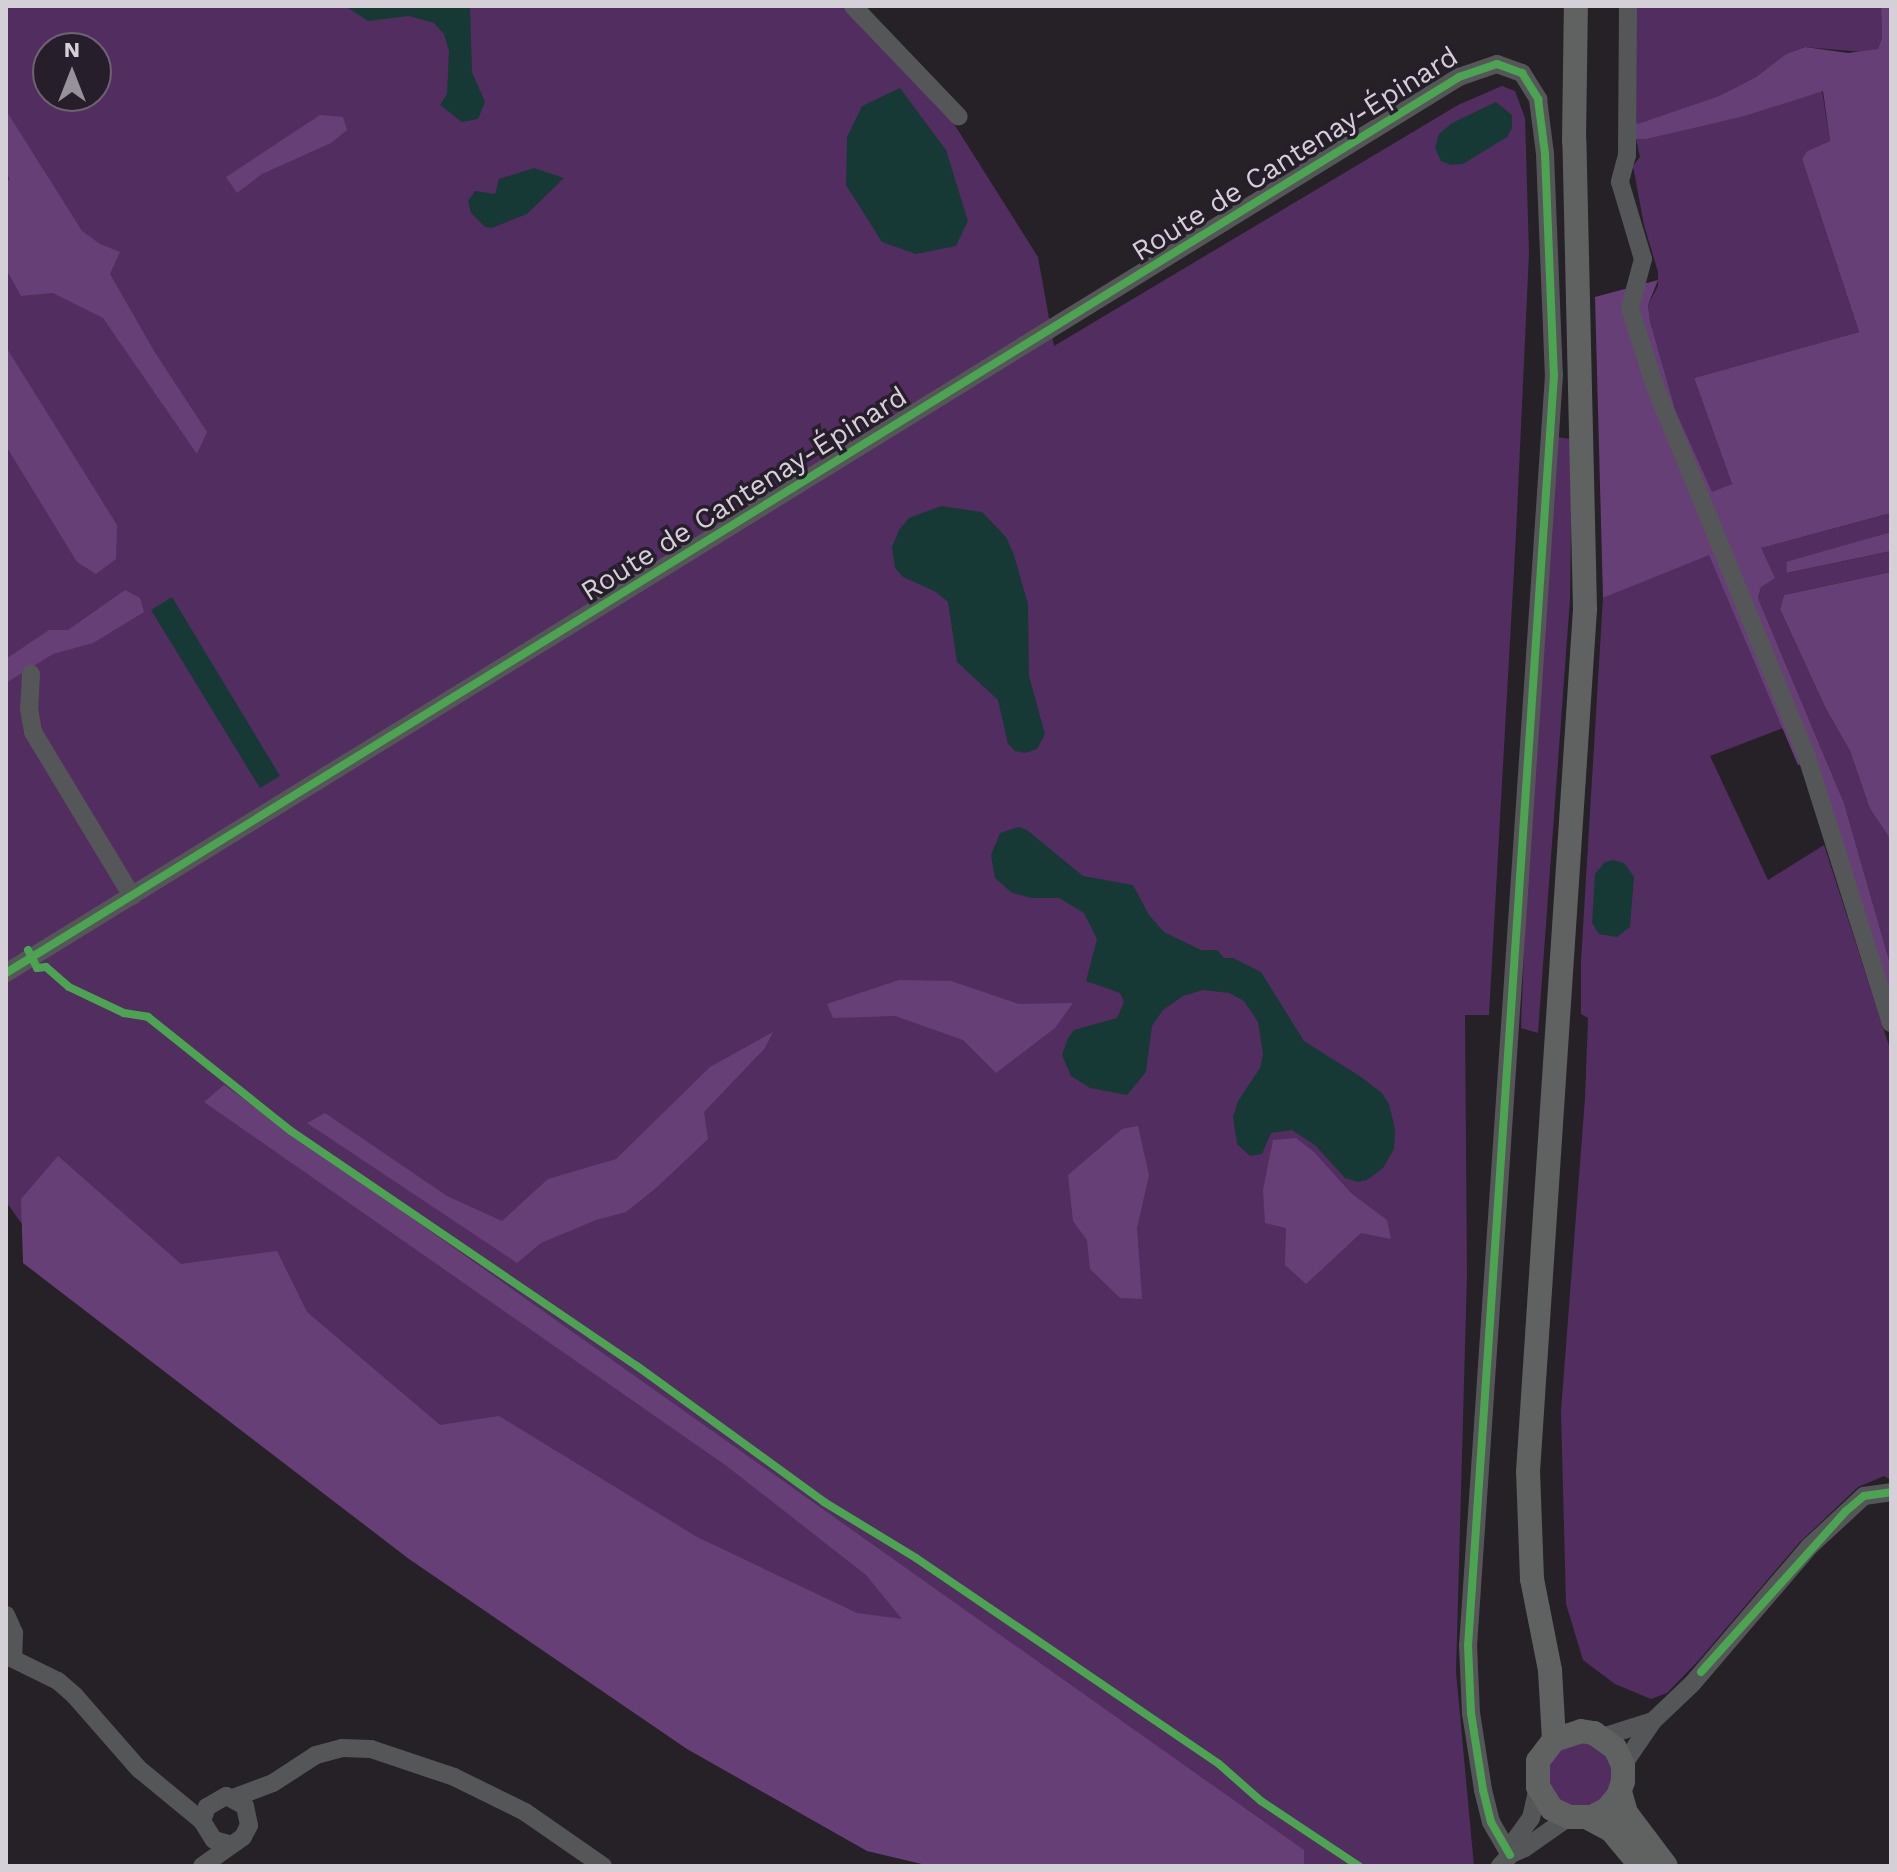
<!DOCTYPE html>
<html>
<head>
<meta charset="utf-8">
<style>
  body { margin:0 }
  #map { position:relative; width:1897px; height:1872px; overflow:hidden; background:#252127; font-family:"Work Sans",sans-serif }
  div>[style] { position:absolute }
  [style*='--x'] { left:calc(var(--x)*1px); top:calc(var(--y)*1px); width:calc(var(--w)*1px); rotate:calc(var(--a)*1deg) }
  .green>* { inset:0; background:#522d60 }
  .forest>* { inset:0; background:#673f77 }
  .water>* { inset:0; background:#163936 }
  .minor>* { height:18px; margin:-9px; padding:0 9px; transform-origin:9px; border-radius:9px; background:#555658 }
  .major>* { height:24px; margin:-12px; padding:0 12px; transform-origin:12px; border-radius:12px; background:#606262 }
  .cycleway>* { height:8px; margin:-4px; padding:0 4px; transform-origin:4px; border-radius:4px; background:#4ca352 }
  span { translate:-50% -50%; white-space:nowrap; text-align:center; line-height:1.15; -webkit-text-stroke:7px #261e2a; paint-order:stroke }
  .street-label { font-size:28px; color:#d5cfd7 }
  .frame { position:absolute; inset:0; border:8px solid #d5cfd7; pointer-events:none }
  .north { position:absolute; left:32px; top:32px; width:80px; height:80px; box-sizing:border-box; background:#261e2a; border:2px solid #6c656f; border-radius:50%; rotate:0deg; font-size:22px; font-weight:700; line-height:32px; text-align:center; color:#d5cfd7 }
  .north::after { content:''; display:block; margin:auto; width:28px; height:36px; background:#979299; clip-path:polygon(50% 0,100% 100%,50% 72%,0 100%) }
</style>
</head>
<body>
<div id="map">
  <div class="green">
    <div style="clip-path:polygon(evenodd,6px 6px,850px 6px,932px 89px,1038px 257px,1054px 346px,1458px 105px,1502px 86px,1515px 91px,1525px 118px,1529px 254px,1516px 534px,1489px 1015px,1465px 1015px,1467px 1274px,1456px 1672px,1474px 1866px,1015px 1866px,25px 1228px,6px 1202px,6px 6px,48px 48px,96px 48px,96px 96px,48px 96px,48px 48px)"></div>
    <div style="clip-path:polygon(1632px 6px,1881px 6px,1882px 38px,1878px 49px,1863px 52px,1804px 47px,1786px 54px,1756px 77px,1719px 96px,1638px 125px,1632px 120px)"></div>
    <div style="clip-path:polygon(1822px 90px,1830px 141px,1807px 151px,1802px 159px,1859px 332px,1694px 378px,1732px 484px,1712px 493px,1675px 409px,1650px 321px,1648px 305px,1658px 286px,1658px 272px,1644px 225px,1633px 166px,1640px 157px,1636px 139px,1745px 116px)"></div>
    <div style="clip-path:polygon(1557px 437px,1570px 439px,1572px 450px,1570px 599px,1538px 1033px,1521px 1028px,1530px 789px)"></div>
    <div style="clip-path:polygon(1891px 513px,1891px 532px,1786px 563px,1788px 573px,1891px 551px,1891px 572px,1784px 595px,1780px 609px,1826px 709px,1850px 751px,1870px 809px,1891px 840px,1891px 967px,1844px 803px,1758px 598px,1761px 587px,1761px 548px)"></div>
    <div style="clip-path:polygon(1709px 554px,1783px 728px,1710px 756px,1768px 880px,1824px 845px,1891px 1052px,1891px 1480px,1884px 1476px,1858px 1487px,1799px 1543px,1699px 1660px,1667px 1693px,1651px 1699px,1615px 1684px,1583px 1660px,1566px 1604px,1561px 1411px,1585px 1098px,1588px 1018px,1581px 1014px,1581px 961px,1603px 598px)"></div>
    <div style="clip-path:polygon(1574px 1739px,1597px 1744px,1611px 1761px,1612px 1783px,1600px 1801px,1591px 1806px,1569px 1807px,1551px 1794px,1546px 1760px)"></div>
  </div>
  <div class="forest">
    <div style="clip-path:polygon(1881px 6px,1891px 6px,1891px 513px,1761px 548px,1775px 578px,1761px 587px,1758px 598px,1844px 803px,1891px 967px,1891px 1011px,1811px 762px,1798px 765px,1709px 555px,1603px 598px,1595px 297px,1658px 280px,1648px 305px,1650px 321px,1675px 409px,1712px 492px,1732px 484px,1694px 378px,1859px 332px,1802px 159px,1807px 151px,1830px 141px,1823px 91px,1745px 116px,1646px 139px,1636px 139px,1632px 120px,1638px 124px,1719px 96px,1756px 77px,1786px 54px,1805px 47px,1848px 53px,1878px 49px,1882px 38px)"></div>
    <div style="clip-path:polygon(7px 112px,82px 231px,100px 244px,120px 252px,110px 274px,154px 351px,207px 432px,197px 454px,103px 318px,53px 293px,21px 296px,6px 269px,6px 183px,10px 179px,6px 173px)"></div>
    <div style="clip-path:polygon(320px 115px,343px 117px,347px 130px,331px 143px,262px 174px,237px 193px,226px 177px)"></div>
    <div style="clip-path:polygon(6px 347px,117px 525px,116px 559px,96px 574px,77px 562px,6px 446px)"></div>
    <div style="clip-path:polygon(1891px 532px,1891px 551px,1787px 573px,1786px 562px)"></div>
    <div style="clip-path:polygon(1891px 572px,1891px 840px,1870px 809px,1850px 751px,1826px 709px,1780px 609px,1784px 595px)"></div>
    <div style="clip-path:polygon(125px 590px,140px 598px,144px 612px,93px 643px,53px 654px,6px 683px,6px 659px,49px 630px,68px 630px)"></div>
    <div style="clip-path:polygon(899px 980px,951px 981px,1019px 1004px,1073px 1003px,1055px 1028px,996px 1073px,963px 1040px,895px 1016px,833px 1018px,827px 1004px)"></div>
    <div style="clip-path:polygon(773px 1032px,765px 1048px,704px 1112px,708px 1139px,656px 1188px,626px 1212px,596px 1220px,541px 1243px,517px 1263px,307px 1123px,325px 1113px,447px 1196px,502px 1221px,548px 1179px,616px 1159px,710px 1067px)"></div>
    <div style="clip-path:polygon(224px 1085px,1304px 1850px,1304px 1866px,930px 1866px,867px 1851px,687px 1749px,409px 1559px,23px 1263px,21px 1199px,58px 1156px,181px 1264px,277px 1251px,307px 1312px,440px 1425px,499px 1416px,697px 1537px,857px 1613px,902px 1619px,866px 1575px,728px 1467px,204px 1102px)"></div>
    <div style="clip-path:polygon(1138px 1126px,1149px 1175px,1137px 1228px,1142px 1299px,1120px 1298px,1090px 1269px,1087px 1240px,1073px 1221px,1068px 1175px,1122px 1129px)"></div>
    <div style="clip-path:polygon(1296px 1138px,1314px 1152px,1352px 1194px,1387px 1220px,1391px 1239px,1361px 1233px,1306px 1284px,1285px 1265px,1286px 1228px,1265px 1223px,1263px 1190px,1273px 1140px)"></div>
  </div>
  <div class="water">
    <div style="clip-path:polygon(345px 6px,470px 6px,472px 72px,485px 102px,478px 119px,462px 122px,440px 105px,447px 94px,449px 51px,444px 34px,434px 23px,409px 16px,368px 21px)"></div>
    <div style="clip-path:polygon(900px 88px,946px 150px,968px 221px,956px 246px,916px 254px,882px 242px,846px 185px,847px 137px,862px 106px)"></div>
    <div style="clip-path:polygon(1496px 102px,1512px 115px,1512px 128px,1507px 137px,1463px 164px,1451px 165px,1441px 161px,1435px 148px,1439px 134px,1452px 123px)"></div>
    <div style="clip-path:polygon(534px 168px,564px 178px,527px 214px,492px 228px,485px 227px,471px 213px,468px 201px,475px 191px,495px 194px,499px 179px)"></div>
    <div style="clip-path:polygon(941px 506px,982px 512px,1006px 537px,1014px 555px,1028px 604px,1029px 676px,1045px 734px,1037px 749px,1025px 753px,1015px 751px,1008px 744px,998px 700px,957px 662px,948px 602px,936px 592px,903px 577px,895px 568px,892px 547px,899px 530px,909px 518px)"></div>
    <div style="clip-path:polygon(172px 597px,280px 776px,260px 788px,151px 610px)"></div>
    <div style="clip-path:polygon(1019px 827px,1027px 830px,1083px 876px,1133px 885px,1149px 915px,1164px 932px,1201px 950px,1217px 950px,1224px 958px,1233px 958px,1261px 972px,1304px 1041px,1361px 1077px,1382px 1093px,1389px 1104px,1395px 1129px,1394px 1149px,1383px 1168px,1367px 1180px,1358px 1182px,1345px 1178px,1316px 1146px,1292px 1130px,1271px 1133px,1262px 1154px,1250px 1156px,1237px 1144px,1233px 1117px,1238px 1101px,1260px 1068px,1263px 1054px,1258px 1022px,1244px 1001px,1229px 993px,1203px 990px,1183px 996px,1163px 1010px,1152px 1026px,1146px 1072px,1127px 1095px,1090px 1088px,1071px 1076px,1062px 1055px,1068px 1038px,1074px 1030px,1117px 1018px,1124px 1002px,1120px 993px,1086px 981px,1097px 939px,1084px 913px,1059px 898px,1032px 898px,1012px 893px,995px 878px,991px 855px,1000px 833px)"></div>
    <div style="clip-path:polygon(1613px 860px,1624px 863px,1634px 877px,1630px 927px,1617px 937px,1599px 934px,1592px 923px,1595px 874px,1605px 862px)"></div>
  </div>
  <div class="minor">
    <div style="--x:853;--y:6;--w:153;--a:46.3"></div>
    <div style="--x:1628;--y:6;--w:149;--a:90.4"></div>
    <div style="--x:1627;--y:155;--w:28;--a:105"></div>
    <div style="--x:1620;--y:182;--w:80;--a:73.4"></div>
    <div style="--x:1643;--y:259;--w:51;--a:104.9"></div>
    <div style="--x:1630;--y:308;--w:80;--a:72.5"></div>
    <div style="--x:1654;--y:384;--w:400;--a:67.7"></div>
    <div style="--x:1806;--y:754;--w:282;--a:72.5"></div>
    <div style="--x:31;--y:674;--w:35;--a:93"></div>
    <div style="--x:29;--y:709;--w:23;--a:80"></div>
    <div style="--x:33;--y:732;--w:192;--a:58.9"></div>
    <div style="--x:6;--y:973;--w:1707;--a:-31.66"></div>
    <div style="--x:1459;--y:77;--w:40;--a:-18.9"></div>
    <div style="--x:1497;--y:64;--w:27;--a:20"></div>
    <div style="--x:1522;--y:73;--w:31;--a:58"></div>
    <div style="--x:1538;--y:99;--w:55;--a:82.7"></div>
    <div style="--x:1545;--y:154;--w:221;--a:87.7"></div>
    <div style="--x:1554;--y:375;--w:1273;--a:93.87"></div>
    <div style="--x:1468;--y:1645;--w:68;--a:87.5"></div>
    <div style="--x:1471;--y:1713;--w:78;--a:81.1"></div>
    <div style="--x:1483;--y:1790;--w:33;--a:76"></div>
    <div style="--x:1491;--y:1822;--w:38;--a:60"></div>
    <div style="--x:6;--y:1615;--w:20;--a:66"></div>
    <div style="--x:14;--y:1633;--w:26;--a:92"></div>
    <div style="--x:13;--y:1659;--w:50;--a:26.1"></div>
    <div style="--x:58;--y:1681;--w:23;--a:41"></div>
    <div style="--x:75;--y:1696;--w:97;--a:48.8"></div>
    <div style="--x:139;--y:1769;--w:82;--a:39.5"></div>
    <div style="--x:1602;--y:1737;--w:53;--a:-17.4"></div>
    <div style="--x:1623;--y:1765;--w:53;--a:-55.7"></div>
    <div style="--x:1653;--y:1721;--w:54;--a:-43.5"></div>
    <div style="--x:1692;--y:1684;--w:182;--a:-49.5"></div>
    <div style="--x:1810;--y:1546;--w:74;--a:-42.8"></div>
    <div style="--x:1864;--y:1496;--w:27;--a:-8"></div>
    <div style="--x:233;--y:1798;--w:43;--a:-20.6"></div>
    <div style="--x:273;--y:1783;--w:51;--a:-33.1"></div>
    <div style="--x:316;--y:1755;--w:27;--a:-15"></div>
    <div style="--x:342;--y:1748;--w:29;--a:2"></div>
    <div style="--x:371;--y:1749;--w:88;--a:18.6"></div>
    <div style="--x:454;--y:1777;--w:79;--a:26.2"></div>
    <div style="--x:525;--y:1812;--w:95;--a:34.7"></div>
    <div style="--x:1511;--y:1854;--w:15;--a:-74"></div>
    <div style="--x:1515;--y:1840;--w:27;--a:-54"></div>
    <div style="--x:1531;--y:1818;--w:32;--a:-77"></div>
    <div style="--x:202;--y:1866;--w:50;--a:-35.3"></div>
    <div style="--x:243;--y:1837;--w:13;--a:-63"></div>
    <div style="--x:249;--y:1825;--w:19;--a:-102"></div>
    <div style="--x:245;--y:1806;--w:21;--a:-152"></div>
    <div style="--x:226;--y:1796;--w:22;--a:150"></div>
    <div style="--x:207;--y:1807;--w:15;--a:110"></div>
    <div style="--x:202;--y:1821;--w:22;--a:58"></div>
    <div style="--x:214;--y:1840;--w:16;--a:15"></div>
    <div style="--x:1500;--y:1866;--w:16;--a:-47"></div>
    <div style="--x:1511;--y:1854;--w:15;--a:-23"></div>
    <div style="--x:1525;--y:1848;--w:54;--a:-35.2"></div>
  </div>
  <div class="major">
    <div style="--x:1554;--y:1740;--w:28;--a:-18"></div>
    <div style="--x:1581;--y:1731;--w:13;--a:9"></div>
    <div style="--x:1594;--y:1733;--w:26;--a:36"></div>
    <div style="--x:1615;--y:1748;--w:19;--a:65"></div>
    <div style="--x:1623;--y:1765;--w:16;--a:90"></div>
    <div style="--x:1623;--y:1781;--w:16;--a:108"></div>
    <div style="--x:1618;--y:1796;--w:17;--a:130"></div>
    <div style="--x:1607;--y:1809;--w:17;--a:152"></div>
    <div style="--x:1592;--y:1817;--w:23;--a:180"></div>
    <div style="--x:1569;--y:1817;--w:19;--a:-155"></div>
    <div style="--x:1552;--y:1809;--w:26;--a:-122"></div>
    <div style="--x:1538;--y:1787;--w:26;--a:-90"></div>
    <div style="--x:1538;--y:1761;--w:26;--a:-53"></div>
    <div style="--x:1554;--y:1740;--w:70;--a:-93.3"></div>
    <div style="--x:1550;--y:1670;--w:93;--a:-101.2"></div>
    <div style="--x:1532;--y:1579;--w:107;--a:-92.1"></div>
    <div style="--x:1528;--y:1472;--w:865;--a:-86.22"></div>
    <div style="--x:1585;--y:609;--w:468;--a:-91.3"></div>
    <div style="--x:1574;--y:141;--w:135;--a:-89.2"></div>
    <div style="--x:1620;--y:1792;--w:22;--a:74"></div>
    <div style="--x:1626;--y:1813;--w:66;--a:53"></div>
    <div style="--x:1588;--y:1818;--w:26;--a:28"></div>
    <div style="--x:1611;--y:1830;--w:47;--a:50.2"></div>
  </div>
  <div class="cycleway">
    <div style="--x:28;--y:950;--w:20;--a:63"></div>
    <div style="--x:37;--y:968;--w:9;--a:-6"></div>
    <div style="--x:46;--y:967;--w:30;--a:41"></div>
    <div style="--x:69;--y:987;--w:61;--a:25.3"></div>
    <div style="--x:124;--y:1013;--w:24;--a:9"></div>
    <div style="--x:148;--y:1017;--w:183;--a:38.6"></div>
    <div style="--x:291;--y:1131;--w:418;--a:34.2"></div>
    <div style="--x:637;--y:1366;--w:231;--a:36"></div>
    <div style="--x:824;--y:1502;--w:108;--a:31.3"></div>
    <div style="--x:916;--y:1558;--w:366;--a:34.2"></div>
    <div style="--x:1219;--y:1764;--w:56;--a:41.4"></div>
    <div style="--x:1261;--y:1801;--w:118;--a:33.6"></div>
    <div style="--x:6;--y:973;--w:1707;--a:-31.66"></div>
    <div style="--x:1459;--y:77;--w:40;--a:-18.9"></div>
    <div style="--x:1497;--y:64;--w:27;--a:20"></div>
    <div style="--x:1522;--y:73;--w:31;--a:58"></div>
    <div style="--x:1538;--y:99;--w:55;--a:82.7"></div>
    <div style="--x:1545;--y:154;--w:221;--a:87.7"></div>
    <div style="--x:1554;--y:375;--w:1273;--a:93.87"></div>
    <div style="--x:1468;--y:1645;--w:68;--a:87.5"></div>
    <div style="--x:1471;--y:1713;--w:78;--a:81.1"></div>
    <div style="--x:1483;--y:1790;--w:33;--a:76"></div>
    <div style="--x:1491;--y:1822;--w:38;--a:60"></div>
    <div style="--x:1701;--y:1672;--w:217;--a:-48"></div>
    <div style="--x:1846;--y:1511;--w:23;--a:-40"></div>
    <div style="--x:1864;--y:1496;--w:27;--a:-8"></div>
  </div>
  <div class="street-label">
    <span style="left:1295px;top:154px;rotate:-32deg">Route de Cantenay-Épinard</span>
    <span style="left:744px;top:494px;rotate:-32deg">Route de Cantenay-Épinard</span>
  </div>
  <div class="frame"></div>
  <div class="north">N</div>
</div>
</body>
</html>
